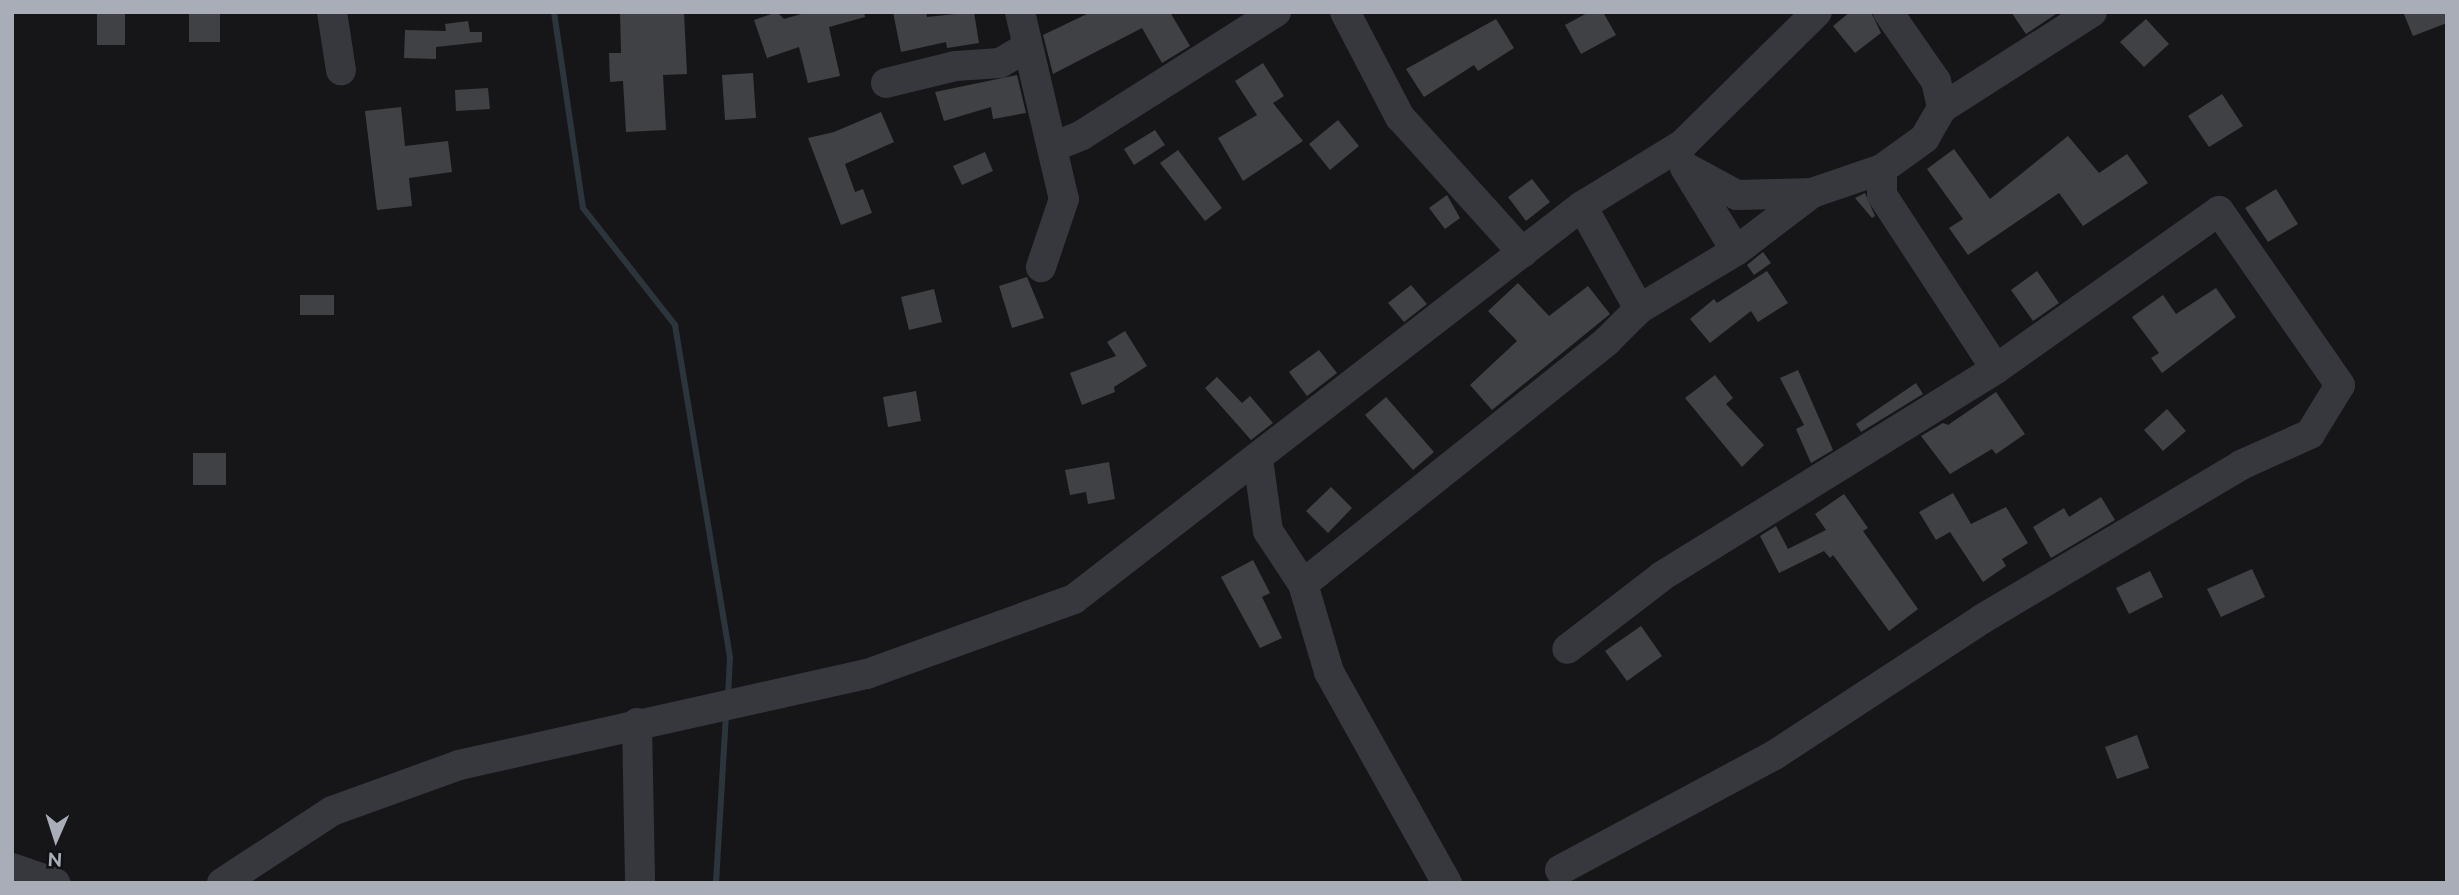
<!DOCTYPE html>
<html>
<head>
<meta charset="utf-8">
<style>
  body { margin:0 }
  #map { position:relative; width:2459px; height:895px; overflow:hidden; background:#161618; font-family:Raleway,sans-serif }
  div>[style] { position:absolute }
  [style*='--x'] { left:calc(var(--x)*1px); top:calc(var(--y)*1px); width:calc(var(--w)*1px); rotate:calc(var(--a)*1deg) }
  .stream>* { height:6px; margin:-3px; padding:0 3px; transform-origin:3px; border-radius:3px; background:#2c353c }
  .building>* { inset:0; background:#404145 }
  .minor>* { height:30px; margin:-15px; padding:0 15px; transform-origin:15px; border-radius:15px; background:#37383d }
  span { translate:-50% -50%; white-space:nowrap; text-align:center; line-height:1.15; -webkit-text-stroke:6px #111113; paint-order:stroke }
  .frame { position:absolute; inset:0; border:14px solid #a8adb8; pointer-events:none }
  .north { position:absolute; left:21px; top:804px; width:70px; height:70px; -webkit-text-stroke:5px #111113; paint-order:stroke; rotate:183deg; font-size:19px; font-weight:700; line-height:28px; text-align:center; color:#a8adb8 }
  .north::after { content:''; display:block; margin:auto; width:24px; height:32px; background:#a8adb8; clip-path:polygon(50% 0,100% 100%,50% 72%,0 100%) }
</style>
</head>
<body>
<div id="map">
  <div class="stream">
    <div style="--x:554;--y:12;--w:198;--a:81.6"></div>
    <div style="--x:583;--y:208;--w:149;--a:51.8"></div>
    <div style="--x:675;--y:325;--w:338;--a:80.6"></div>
    <div style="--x:730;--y:658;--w:38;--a:93"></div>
    <div style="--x:716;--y:883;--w:169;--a:-86.6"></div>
  </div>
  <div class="building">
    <div style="clip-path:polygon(97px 12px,125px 12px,125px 45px,97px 45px)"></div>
    <div style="clip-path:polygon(189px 12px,220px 12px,220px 42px,189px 42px)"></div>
    <div style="clip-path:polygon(620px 12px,684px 12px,687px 74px,663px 75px,666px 130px,626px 132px,623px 81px,610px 82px,609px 53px,621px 53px)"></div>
    <div style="clip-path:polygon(777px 12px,784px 19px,808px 12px,864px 12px,865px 17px,829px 27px,840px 76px,808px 83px,799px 47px,767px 58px,754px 20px)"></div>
    <div style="clip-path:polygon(893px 12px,926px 12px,927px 17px,974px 12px,979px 43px,947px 48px,946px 42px,901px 52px)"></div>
    <div style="clip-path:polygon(1091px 12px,1170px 12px,1190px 46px,1162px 63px,1142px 28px,1053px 74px,1043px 35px)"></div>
    <div style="clip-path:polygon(1589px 12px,1603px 12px,1616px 35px,1581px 54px,1565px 25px)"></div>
    <div style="clip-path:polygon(1850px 12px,1871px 12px,1881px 33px,1855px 53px,1833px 26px)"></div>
    <div style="clip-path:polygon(2011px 12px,2059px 12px,2026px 34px)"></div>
    <div style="clip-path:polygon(2403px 12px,2447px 12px,2447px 23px,2413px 36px)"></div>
    <div style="clip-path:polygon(1496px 19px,1514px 48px,1478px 71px,1474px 65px,1424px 97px,1406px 69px)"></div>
    <div style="clip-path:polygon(2146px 19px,2169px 44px,2144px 67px,2120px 42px)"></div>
    <div style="clip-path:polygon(468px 21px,470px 32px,482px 32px,482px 42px,436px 47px,436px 59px,404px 58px,405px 30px,446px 31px,445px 24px)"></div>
    <div style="clip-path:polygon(1263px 63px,1284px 96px,1273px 103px,1303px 141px,1243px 181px,1218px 138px,1257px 115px,1235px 81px)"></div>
    <div style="clip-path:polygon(753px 73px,756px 118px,725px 120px,722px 75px)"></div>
    <div style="clip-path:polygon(1017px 75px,1026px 113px,993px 119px,991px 107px,944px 121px,935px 92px)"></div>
    <div style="clip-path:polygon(488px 88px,490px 109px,456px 111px,455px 90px)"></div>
    <div style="clip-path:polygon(2222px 94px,2243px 126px,2209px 147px,2188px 116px)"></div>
    <div style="clip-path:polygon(401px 107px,405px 146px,448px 141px,452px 172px,409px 178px,412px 206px,377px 210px,365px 111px)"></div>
    <div style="clip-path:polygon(881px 112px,894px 142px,845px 164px,855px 192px,863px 189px,872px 213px,841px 225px,808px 138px,834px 132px)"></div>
    <div style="clip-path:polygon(1338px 120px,1359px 146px,1330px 170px,1309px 144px)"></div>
    <div style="clip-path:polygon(1155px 130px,1165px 145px,1134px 165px,1124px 149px)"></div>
    <div style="clip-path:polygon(2068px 136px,2099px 173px,2127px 154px,2148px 183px,2083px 226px,2059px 193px,1968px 255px,1949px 228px,1963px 219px,1927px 169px,1954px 149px,1990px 199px)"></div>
    <div style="clip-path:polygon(1178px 150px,1222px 208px,1205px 221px,1160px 163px)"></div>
    <div style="clip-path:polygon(985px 152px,993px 171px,962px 185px,953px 166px)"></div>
    <div style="clip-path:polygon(1532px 179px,1550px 202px,1526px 221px,1508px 197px)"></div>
    <div style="clip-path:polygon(2276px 189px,2298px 224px,2268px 242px,2245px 208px)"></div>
    <div style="clip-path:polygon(1865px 193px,1875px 216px,1872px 218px,1855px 198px)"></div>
    <div style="clip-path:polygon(1447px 195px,1460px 218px,1445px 229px,1429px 208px)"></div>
    <div style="clip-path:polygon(1763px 252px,1771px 263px,1754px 275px,1747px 265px)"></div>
    <div style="clip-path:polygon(1767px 271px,1788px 303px,1758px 322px,1751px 311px,1710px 343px,1690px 319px,1714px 299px,1717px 303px)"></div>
    <div style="clip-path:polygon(2037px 271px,2059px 303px,2033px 321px,2011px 290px)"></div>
    <div style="clip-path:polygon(1027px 277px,1044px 318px,1012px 328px,999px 286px)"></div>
    <div style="clip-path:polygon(1518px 283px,1549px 316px,1588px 286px,1610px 314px,1492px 410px,1470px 385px,1517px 341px,1488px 311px)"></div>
    <div style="clip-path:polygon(1411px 285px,1427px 304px,1404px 322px,1388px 303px)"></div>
    <div style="clip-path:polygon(2216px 288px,2236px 317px,2162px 373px,2151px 358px,2159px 353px,2132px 317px,2163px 295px,2176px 314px)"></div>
    <div style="clip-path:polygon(934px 289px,942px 322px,909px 330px,901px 297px)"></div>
    <div style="clip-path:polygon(300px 295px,334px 295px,334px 315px,300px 315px)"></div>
    <div style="clip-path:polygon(1125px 331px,1147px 366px,1114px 387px,1115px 392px,1082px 405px,1070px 373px,1116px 356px,1107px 342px)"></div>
    <div style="clip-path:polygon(1319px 350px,1337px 373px,1307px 396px,1289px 372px)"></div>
    <div style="clip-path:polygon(1798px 370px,1833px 450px,1811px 463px,1796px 429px,1804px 425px,1780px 378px)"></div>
    <div style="clip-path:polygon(1715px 375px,1733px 398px,1726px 404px,1764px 445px,1742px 467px,1685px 398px)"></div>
    <div style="clip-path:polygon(1217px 377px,1242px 403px,1250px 396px,1273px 423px,1251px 440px,1205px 388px)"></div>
    <div style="clip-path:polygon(1916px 383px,1923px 394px,1861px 432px,1856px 424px)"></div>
    <div style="clip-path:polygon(916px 391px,921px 421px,888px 427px,883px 397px)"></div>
    <div style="clip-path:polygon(1996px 392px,2025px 434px,1996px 454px,1992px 449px,1950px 474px,1921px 436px,1943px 423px,1948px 425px)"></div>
    <div style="clip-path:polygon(1386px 397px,1434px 452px,1413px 470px,1365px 415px)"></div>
    <div style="clip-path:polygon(2167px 409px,2186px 431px,2163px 451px,2144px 430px)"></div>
    <div style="clip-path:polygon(193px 453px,226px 453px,226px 485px,193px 485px)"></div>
    <div style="clip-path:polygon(1109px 462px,1115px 499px,1088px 504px,1086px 492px,1070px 495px,1065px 470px)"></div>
    <div style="clip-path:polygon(1331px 487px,1352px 508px,1328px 533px,1306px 511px)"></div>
    <div style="clip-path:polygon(1953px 493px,1971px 524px,2006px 507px,2028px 543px,2002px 559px,2006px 566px,1983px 582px,1950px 532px,1936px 540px,1919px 512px)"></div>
    <div style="clip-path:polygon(1844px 494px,1868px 528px,1863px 531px,1918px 609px,1889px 631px,1833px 555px,1830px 558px,1824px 551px,1779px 573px,1760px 536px,1776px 526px,1788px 549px,1826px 530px,1815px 514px)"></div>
    <div style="clip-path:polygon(2101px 497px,2115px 520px,2051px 558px,2033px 527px,2064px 508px,2069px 517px)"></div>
    <div style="clip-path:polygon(1253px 560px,1270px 593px,1262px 597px,1282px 638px,1260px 648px,1221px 577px)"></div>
    <div style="clip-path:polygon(2252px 569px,2265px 597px,2221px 617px,2207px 589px)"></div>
    <div style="clip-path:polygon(2150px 571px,2163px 597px,2129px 614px,2116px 588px)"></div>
    <div style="clip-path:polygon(1641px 626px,1662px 656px,1627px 681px,1605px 651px)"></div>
    <div style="clip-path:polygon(2137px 735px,2149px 768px,2117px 779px,2105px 747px)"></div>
  </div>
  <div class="minor">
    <div style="--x:332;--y:12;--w:59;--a:81.2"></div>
    <div style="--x:1020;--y:12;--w:192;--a:76.8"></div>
    <div style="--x:1064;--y:199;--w:72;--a:108.7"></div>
    <div style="--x:1345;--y:12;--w:119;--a:62.4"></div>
    <div style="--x:1400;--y:117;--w:183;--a:47.9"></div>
    <div style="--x:1888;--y:12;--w:84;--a:55.2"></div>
    <div style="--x:1936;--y:81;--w:28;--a:77"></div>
    <div style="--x:1942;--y:108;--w:34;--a:120"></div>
    <div style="--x:1925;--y:138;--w:53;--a:144.2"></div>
    <div style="--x:1882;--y:169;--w:26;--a:90"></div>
    <div style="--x:1882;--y:195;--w:208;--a:56.8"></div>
    <div style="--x:886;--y:83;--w:72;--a:-13.7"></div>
    <div style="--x:956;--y:66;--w:44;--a:-3.9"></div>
    <div style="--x:1000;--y:63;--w:31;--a:-31"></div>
    <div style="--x:1942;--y:108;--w:178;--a:-32.6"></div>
    <div style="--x:1053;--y:147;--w:31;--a:-22"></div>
    <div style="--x:1082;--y:135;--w:230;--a:-32.4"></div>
    <div style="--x:1685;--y:167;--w:59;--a:28.3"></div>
    <div style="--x:1737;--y:195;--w:75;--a:-1.5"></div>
    <div style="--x:1685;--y:168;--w:97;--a:58.4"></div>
    <div style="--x:1582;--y:206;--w:118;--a:61"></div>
    <div style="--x:1258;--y:459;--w:73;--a:82.1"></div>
    <div style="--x:1268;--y:531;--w:64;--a:56.6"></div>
    <div style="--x:1303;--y:584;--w:92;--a:73.5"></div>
    <div style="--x:1329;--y:672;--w:242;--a:60.8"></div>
    <div style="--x:1303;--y:584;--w:389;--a:-38.6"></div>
    <div style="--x:1607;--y:341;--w:45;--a:-45"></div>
    <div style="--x:1639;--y:309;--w:113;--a:-30.9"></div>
    <div style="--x:1736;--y:251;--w:96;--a:-37.3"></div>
    <div style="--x:1812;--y:193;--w:74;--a:-18.9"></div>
    <div style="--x:637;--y:723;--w:160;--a:88.9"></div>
    <div style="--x:12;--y:868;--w:46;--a:19.2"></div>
    <div style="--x:1560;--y:870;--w:245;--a:-28.2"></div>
    <div style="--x:1776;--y:754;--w:246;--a:-33.2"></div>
    <div style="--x:1982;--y:619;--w:301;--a:-30.7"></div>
    <div style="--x:2241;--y:465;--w:76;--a:-24.2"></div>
    <div style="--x:2310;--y:434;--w:57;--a:-58.5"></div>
    <div style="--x:2340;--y:385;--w:212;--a:-124.8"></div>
    <div style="--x:2219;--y:211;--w:273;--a:144.7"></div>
    <div style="--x:1996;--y:369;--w:394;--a:148.2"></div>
    <div style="--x:1661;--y:577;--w:118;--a:142.5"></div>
    <div style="--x:222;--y:883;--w:131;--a:-33.2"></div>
    <div style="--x:332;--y:811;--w:135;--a:-19.9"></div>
    <div style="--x:459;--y:765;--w:418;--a:-12.6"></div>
    <div style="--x:867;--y:674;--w:220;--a:-19.9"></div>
    <div style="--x:1074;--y:599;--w:642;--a:-37.73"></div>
    <div style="--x:1582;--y:206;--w:119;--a:-31.5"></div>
    <div style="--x:1683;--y:144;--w:188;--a:-44.6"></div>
  </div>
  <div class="frame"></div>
  <div class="north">N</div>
</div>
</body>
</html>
